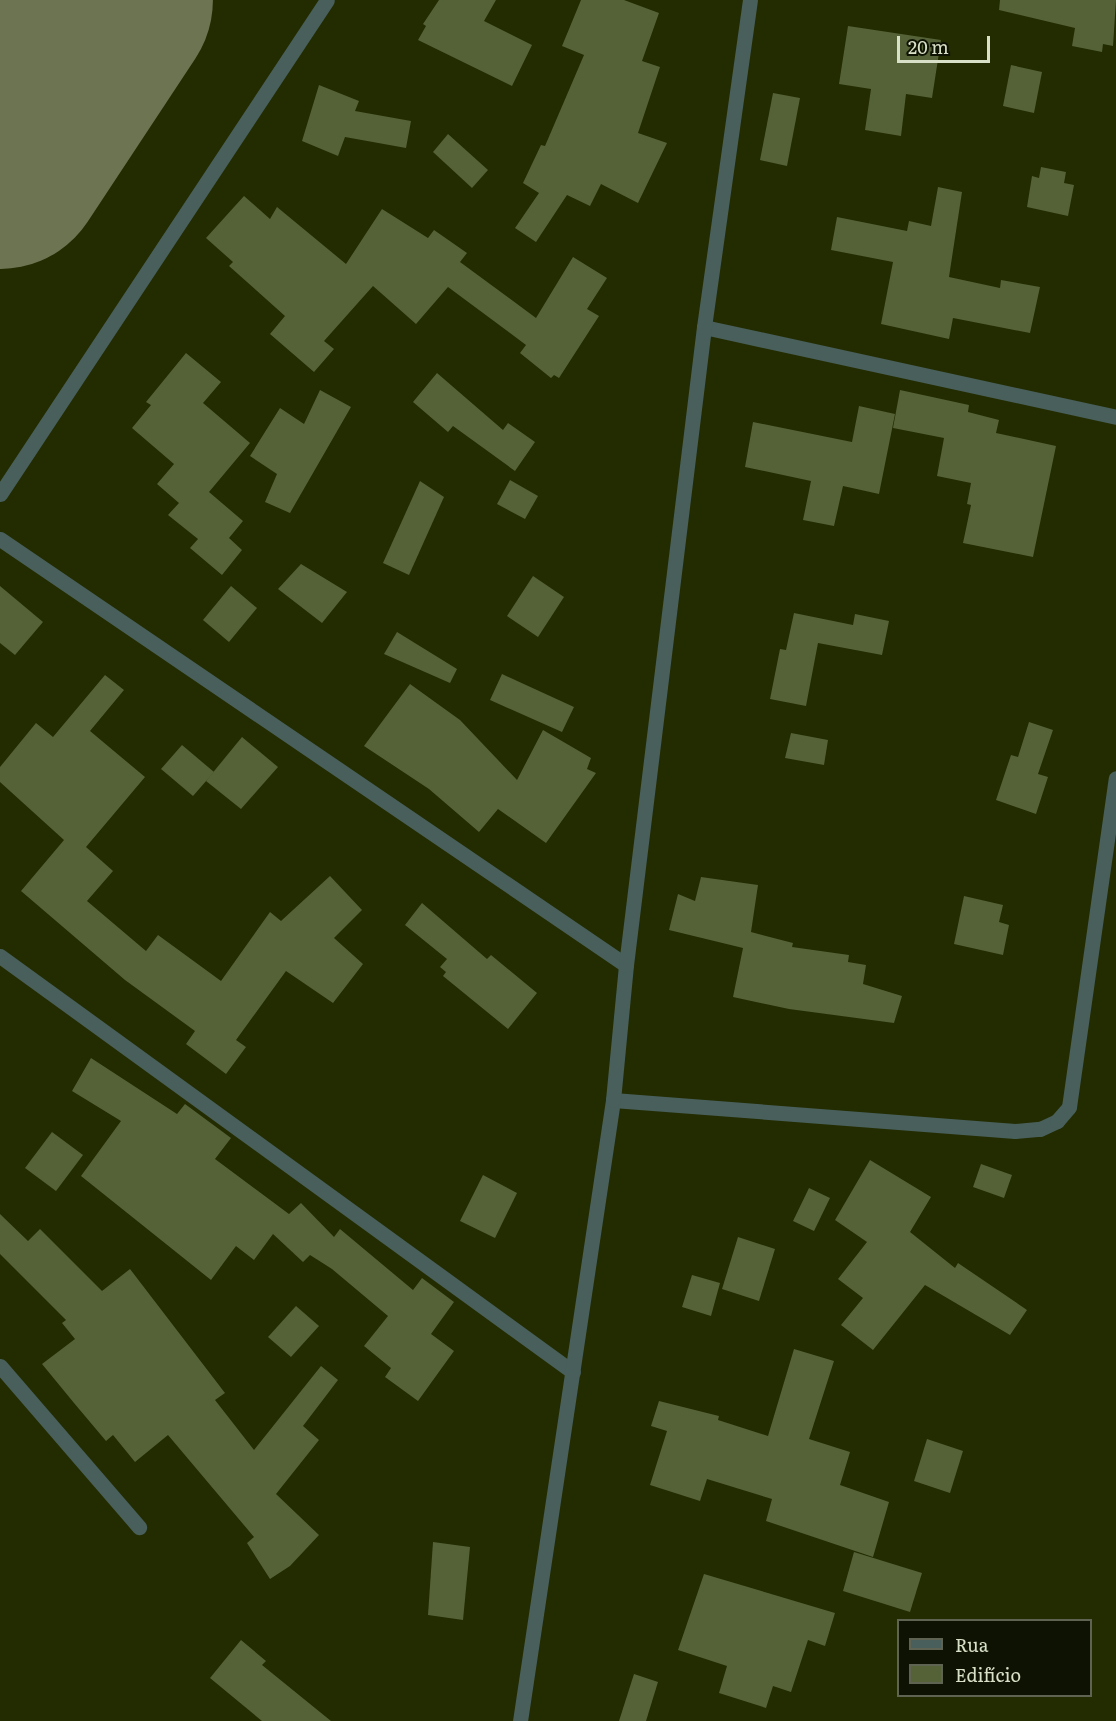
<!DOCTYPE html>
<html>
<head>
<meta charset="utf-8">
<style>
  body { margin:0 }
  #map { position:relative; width:1116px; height:1721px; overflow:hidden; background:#232c01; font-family:Literata,serif }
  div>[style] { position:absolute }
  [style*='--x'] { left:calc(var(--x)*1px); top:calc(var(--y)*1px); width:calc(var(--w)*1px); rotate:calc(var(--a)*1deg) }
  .runway>* { height:210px; margin:-105px; padding:0 105px; transform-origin:105px; border-radius:105px; background:#6c7452 }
  .building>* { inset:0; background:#556137 }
  .minor>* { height:15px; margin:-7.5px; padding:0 7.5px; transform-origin:7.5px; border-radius:7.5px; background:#485f5b }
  span { translate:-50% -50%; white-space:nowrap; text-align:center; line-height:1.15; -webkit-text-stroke:5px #0e1203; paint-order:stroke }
  .legend { position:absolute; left:897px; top:1619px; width:195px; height:78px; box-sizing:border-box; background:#0e1203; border:2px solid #5f6452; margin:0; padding:8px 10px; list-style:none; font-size:18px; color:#d9e0c8 }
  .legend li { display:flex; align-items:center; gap:12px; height:30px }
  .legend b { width:30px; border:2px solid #5f6452 }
  .scale { position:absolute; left:897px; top:36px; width:93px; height:27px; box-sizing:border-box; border:3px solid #d9e0c8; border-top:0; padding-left:8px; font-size:18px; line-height:21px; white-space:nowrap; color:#d9e0c8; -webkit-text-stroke:4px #0e1203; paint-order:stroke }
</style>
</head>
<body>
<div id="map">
  <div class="runway">
    <div style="--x:0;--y:164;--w:196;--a:-56.6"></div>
  </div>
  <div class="building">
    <div style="clip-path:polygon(439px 0,496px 0,484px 21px,532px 45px,512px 86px,418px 40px,426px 26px,423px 24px)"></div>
    <div style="clip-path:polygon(581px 0,624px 0,659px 13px,642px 61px,660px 67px,638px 133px,667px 143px,638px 203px,601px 184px,590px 206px,567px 195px,536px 242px,515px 228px,539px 193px,523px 183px,541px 145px,545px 146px,584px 55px,562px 46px)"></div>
    <div style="clip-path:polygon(1000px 0,1116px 0,1113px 46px,1103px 44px,1102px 52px,1072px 46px,1075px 28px,999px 10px)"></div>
    <div style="clip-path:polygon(848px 26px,941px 40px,932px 98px,906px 94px,901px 136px,865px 130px,871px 89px,839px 84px)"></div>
    <div style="clip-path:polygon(1011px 65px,1042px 72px,1034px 113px,1003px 106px)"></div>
    <div style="clip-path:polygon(319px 85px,359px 101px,355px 111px,411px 121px,406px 148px,345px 137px,338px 156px,302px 141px)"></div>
    <div style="clip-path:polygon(773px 93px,800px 98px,787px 166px,760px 160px)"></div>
    <div style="clip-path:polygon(448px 134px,488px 170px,472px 188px,433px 152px)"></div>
    <div style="clip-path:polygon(1041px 167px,1066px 172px,1064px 183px,1074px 185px,1068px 216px,1027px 207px,1032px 176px,1039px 178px)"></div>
    <div style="clip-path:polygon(938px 187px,962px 192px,949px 277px,1000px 288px,1001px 280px,1040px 287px,1030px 333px,953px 318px,949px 339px,881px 324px,893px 262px,831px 250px,837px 217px,907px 231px,909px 221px,931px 226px)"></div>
    <div style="clip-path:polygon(244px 196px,270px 219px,277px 207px,346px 264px,382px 209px,428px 238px,434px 230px,467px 253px,460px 262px,536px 318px,573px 257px,607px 278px,587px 309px,599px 316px,559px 378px,554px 375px,551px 378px,520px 353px,526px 345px,448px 287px,416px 324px,373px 286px,324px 341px,334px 349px,314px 372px,270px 334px,285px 316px,229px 266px,233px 262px,206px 238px)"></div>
    <div style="clip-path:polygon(186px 353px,221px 382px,203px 403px,250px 443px,209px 492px,243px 521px,229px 538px,242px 550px,222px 575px,190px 548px,198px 539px,168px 515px,179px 503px,157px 484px,174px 464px,132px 428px,151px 405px,146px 402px)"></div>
    <div style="clip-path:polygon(437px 373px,503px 430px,508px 423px,535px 442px,515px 471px,453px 426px,448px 432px,413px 402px)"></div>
    <div style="clip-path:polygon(320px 390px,351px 407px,290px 513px,265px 502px,277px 474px,250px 456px,280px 408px,304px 424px)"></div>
    <div style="clip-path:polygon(900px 390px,969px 405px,968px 412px,999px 420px,996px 433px,1056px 446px,1033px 557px,963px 543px,971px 505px,967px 504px,971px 483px,937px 476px,944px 438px,893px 428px)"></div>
    <div style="clip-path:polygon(859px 406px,895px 414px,879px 494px,843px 486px,834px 526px,803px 520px,811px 481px,745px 467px,753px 422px,852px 442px)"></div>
    <div style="clip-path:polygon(510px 480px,538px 496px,525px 519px,497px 504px)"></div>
    <div style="clip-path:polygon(420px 481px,444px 497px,409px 575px,383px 563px)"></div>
    <div style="clip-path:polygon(301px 564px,347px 592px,322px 623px,278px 589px)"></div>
    <div style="clip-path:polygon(533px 576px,564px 597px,538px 637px,507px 616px)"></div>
    <div style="clip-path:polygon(0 586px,43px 622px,15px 655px,0 643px)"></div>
    <div style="clip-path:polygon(231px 586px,257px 608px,229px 642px,203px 620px)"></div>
    <div style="clip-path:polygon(794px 613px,853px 625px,855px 614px,889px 621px,882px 655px,818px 643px,806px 706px,770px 699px,780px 649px,786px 650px)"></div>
    <div style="clip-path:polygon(397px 632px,457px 669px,450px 683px,384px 654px)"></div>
    <div style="clip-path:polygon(502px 674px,574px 707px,562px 732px,490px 700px)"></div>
    <div style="clip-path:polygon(105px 675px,124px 690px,90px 731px,145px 777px,86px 847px,113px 871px,87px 901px,146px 951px,158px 935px,221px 981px,270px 912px,281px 921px,330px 876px,362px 910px,334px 938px,363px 964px,333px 1003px,286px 971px,236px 1040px,246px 1047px,226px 1074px,186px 1044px,195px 1031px,125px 980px,21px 891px,64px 840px,0 782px,0 767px,36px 723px,53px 737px)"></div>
    <div style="clip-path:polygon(410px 684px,460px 720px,517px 780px,543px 730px,591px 758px,587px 769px,596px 773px,546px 843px,498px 809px,479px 832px,429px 789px,364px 746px)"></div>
    <div style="clip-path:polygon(1029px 722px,1053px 730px,1038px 774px,1048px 777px,1036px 814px,996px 800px,1011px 755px,1018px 757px)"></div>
    <div style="clip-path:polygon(791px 733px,828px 740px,824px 765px,785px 758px)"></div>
    <div style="clip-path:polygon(242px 737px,278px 767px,241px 809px,206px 781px)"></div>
    <div style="clip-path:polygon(182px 745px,214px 772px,193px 796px,161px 769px)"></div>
    <div style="clip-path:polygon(701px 877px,758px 885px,751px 932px,793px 943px,792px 947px,849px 955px,848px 962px,866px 965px,863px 984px,902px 996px,894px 1023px,789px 1009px,733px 997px,743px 948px,669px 930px,678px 894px,695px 901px)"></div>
    <div style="clip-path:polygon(964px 896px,1003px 905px,999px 922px,1009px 925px,1003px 955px,954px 944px)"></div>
    <div style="clip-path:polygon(422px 903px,487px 959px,491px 955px,537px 993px,508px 1029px,443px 976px,446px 972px,440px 967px,447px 959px,405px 925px)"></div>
    <div style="clip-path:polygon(91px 1058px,177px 1114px,185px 1104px,231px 1138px,215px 1159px,289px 1214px,301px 1203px,334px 1237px,340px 1229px,413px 1290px,422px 1278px,454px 1302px,431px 1334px,454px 1351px,418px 1401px,385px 1377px,391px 1368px,364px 1346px,388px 1316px,332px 1269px,310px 1255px,303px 1262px,273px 1234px,254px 1260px,236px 1246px,211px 1280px,81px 1176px,121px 1121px,72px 1091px)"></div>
    <div style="clip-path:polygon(52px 1132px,83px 1155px,56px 1191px,25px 1168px)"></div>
    <div style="clip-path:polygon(870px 1160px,931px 1197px,910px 1232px,955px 1268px,958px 1263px,1027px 1310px,1010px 1335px,925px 1285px,873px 1350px,841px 1325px,863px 1298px,838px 1279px,867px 1242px,835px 1220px)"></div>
    <div style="clip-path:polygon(981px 1164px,1012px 1175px,1004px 1198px,973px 1187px)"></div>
    <div style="clip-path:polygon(483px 1175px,517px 1193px,495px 1238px,460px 1221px)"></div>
    <div style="clip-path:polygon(809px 1188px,830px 1198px,814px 1231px,793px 1221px)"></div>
    <div style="clip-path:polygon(0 1214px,28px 1241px,40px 1229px,102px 1291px,130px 1269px,225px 1393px,215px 1400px,254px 1450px,321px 1366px,338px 1380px,303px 1426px,319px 1440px,276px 1494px,319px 1535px,290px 1566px,270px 1579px,247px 1543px,254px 1537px,168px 1435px,135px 1462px,113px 1435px,106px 1441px,74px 1403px,42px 1364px,75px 1339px,62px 1323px,66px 1320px,0 1254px)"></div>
    <div style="clip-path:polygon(738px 1237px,775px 1249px,759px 1301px,722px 1289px)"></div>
    <div style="clip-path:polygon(692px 1275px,720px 1283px,711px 1316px,682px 1307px)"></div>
    <div style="clip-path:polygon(296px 1306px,319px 1326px,291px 1357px,268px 1337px)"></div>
    <div style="clip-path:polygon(794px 1349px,834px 1361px,809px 1439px,850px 1452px,840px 1485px,889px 1502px,873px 1557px,766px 1521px,772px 1499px,707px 1479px,700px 1501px,650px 1485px,667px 1431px,651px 1426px,659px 1401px,719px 1416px,718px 1420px,768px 1436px)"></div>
    <div style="clip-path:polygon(927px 1439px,963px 1451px,950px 1493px,914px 1481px)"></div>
    <div style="clip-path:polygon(433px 1542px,470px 1547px,463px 1620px,428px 1615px)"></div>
    <div style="clip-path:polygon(854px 1552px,922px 1573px,910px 1612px,843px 1591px)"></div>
    <div style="clip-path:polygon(704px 1574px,835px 1613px,825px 1646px,808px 1640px,791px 1692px,773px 1686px,766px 1708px,719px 1693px,727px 1666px,678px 1650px)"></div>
    <div style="clip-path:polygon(241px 1640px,266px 1661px,262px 1665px,331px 1721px,262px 1721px,210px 1678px)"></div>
    <div style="clip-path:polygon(634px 1674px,658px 1682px,646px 1721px,619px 1721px)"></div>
  </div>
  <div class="minor">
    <div style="--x:704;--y:327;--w:422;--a:12.3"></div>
    <div style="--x:0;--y:494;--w:592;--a:-56.5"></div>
    <div style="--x:0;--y:539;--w:757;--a:34.24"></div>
    <div style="--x:0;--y:956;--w:708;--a:35.98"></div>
    <div style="--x:613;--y:1100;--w:403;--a:4.4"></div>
    <div style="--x:1015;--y:1131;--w:25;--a:-5"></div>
    <div style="--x:1040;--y:1129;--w:19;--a:-25"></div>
    <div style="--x:1057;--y:1121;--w:18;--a:-49"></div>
    <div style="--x:1069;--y:1107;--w:332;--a:-81.9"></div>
    <div style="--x:0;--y:1366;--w:213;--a:49.2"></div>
    <div style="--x:520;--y:1721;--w:628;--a:-81.48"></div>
    <div style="--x:613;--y:1100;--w:136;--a:-84.5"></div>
    <div style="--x:626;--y:965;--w:643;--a:-83.03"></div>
    <div style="--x:704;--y:327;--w:330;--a:-82"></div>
  </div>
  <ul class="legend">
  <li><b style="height:8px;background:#485f5b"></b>Rua</li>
  <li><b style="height:16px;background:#556137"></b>Edifício</li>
  </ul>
  <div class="scale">20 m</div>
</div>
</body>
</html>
